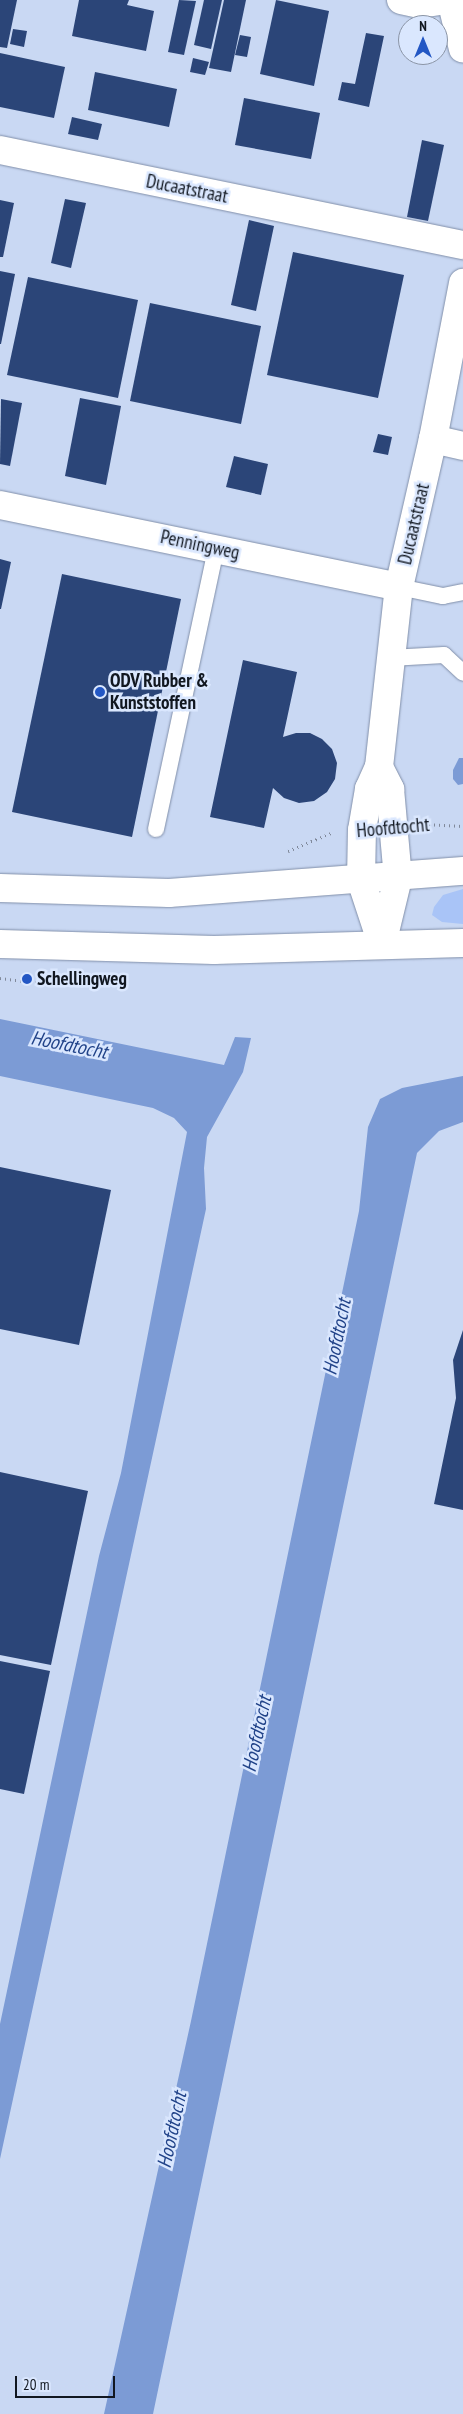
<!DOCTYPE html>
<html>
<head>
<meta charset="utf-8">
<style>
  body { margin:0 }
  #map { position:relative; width:463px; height:2414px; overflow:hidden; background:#dae7fe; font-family:"PT Sans Narrow",sans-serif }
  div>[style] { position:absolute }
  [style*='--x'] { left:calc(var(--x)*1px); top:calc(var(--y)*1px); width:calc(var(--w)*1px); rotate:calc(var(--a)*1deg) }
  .built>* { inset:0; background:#c9d8f3 }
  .green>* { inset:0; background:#a9c4f7 }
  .water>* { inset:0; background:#7c9bd5 }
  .building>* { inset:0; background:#2b4578 }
  .path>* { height:3px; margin-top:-1.5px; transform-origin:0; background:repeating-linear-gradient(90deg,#80899a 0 1px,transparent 0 5px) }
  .roads { filter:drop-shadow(0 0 1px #818fa9) drop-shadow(0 0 1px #818fa9) }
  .lane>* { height:16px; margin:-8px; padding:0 8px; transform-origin:8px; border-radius:8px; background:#fff }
  .street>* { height:28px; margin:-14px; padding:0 14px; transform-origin:14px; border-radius:14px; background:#fff }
  .secondary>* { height:28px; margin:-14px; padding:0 14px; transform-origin:14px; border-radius:14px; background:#fff }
  .dots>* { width:14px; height:14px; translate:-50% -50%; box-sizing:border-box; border:2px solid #dae7fe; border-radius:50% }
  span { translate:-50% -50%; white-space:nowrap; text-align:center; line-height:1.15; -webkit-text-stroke:5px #dae7fe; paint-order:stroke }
  .street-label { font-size:19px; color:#111720 }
  .poi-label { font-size:19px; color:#111720; font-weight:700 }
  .left { translate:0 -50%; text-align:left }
  .water-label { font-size:20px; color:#214389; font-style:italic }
  .north { position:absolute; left:398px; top:15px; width:50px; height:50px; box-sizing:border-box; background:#dae7fe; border:1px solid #8a94a5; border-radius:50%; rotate:0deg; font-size:14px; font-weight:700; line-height:20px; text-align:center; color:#111720 }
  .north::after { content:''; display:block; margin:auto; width:18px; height:22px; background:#2357c4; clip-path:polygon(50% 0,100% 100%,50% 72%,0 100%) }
  .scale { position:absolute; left:15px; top:2376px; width:100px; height:22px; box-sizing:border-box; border:2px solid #111720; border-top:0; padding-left:6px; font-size:15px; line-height:18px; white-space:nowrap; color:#111720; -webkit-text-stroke:4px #dae7fe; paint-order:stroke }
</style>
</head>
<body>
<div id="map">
  <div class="built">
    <div style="clip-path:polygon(evenodd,0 0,463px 0,463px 2414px,0 2414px,0 0,408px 25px,438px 25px,438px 55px,408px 55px,408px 25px)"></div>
  </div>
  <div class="green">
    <div style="clip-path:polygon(463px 889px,463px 924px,442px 922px,432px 915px,434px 907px,443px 895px)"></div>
  </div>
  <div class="water">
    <div style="clip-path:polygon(459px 758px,463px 758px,463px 784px,458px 785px,453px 779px,453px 770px)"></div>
    <div style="clip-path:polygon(0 1019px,224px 1065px,235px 1037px,251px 1038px,243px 1072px,207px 1137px,204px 1168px,206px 1209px,0 2159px,0 2024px,99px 1556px,121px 1473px,187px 1132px,174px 1118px,153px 1108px,0 1076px)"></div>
    <div style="clip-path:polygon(463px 1076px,463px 1122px,439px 1131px,417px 1153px,153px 2414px,104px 2414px,191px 2021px,359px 1211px,368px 1127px,380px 1099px,402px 1088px)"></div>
  </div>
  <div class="building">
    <div style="clip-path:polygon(0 0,17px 0,7px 48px,0 47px)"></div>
    <div style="clip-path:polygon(79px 0,129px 0,127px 5px,154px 11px,146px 51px,72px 36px)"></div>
    <div style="clip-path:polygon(179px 0,196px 1px,184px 55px,168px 52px)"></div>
    <div style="clip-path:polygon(204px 0,222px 0,211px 49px,194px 45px)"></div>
    <div style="clip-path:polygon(224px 0,246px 0,231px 72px,209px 68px)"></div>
    <div style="clip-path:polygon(276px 0,329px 11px,314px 86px,260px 74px)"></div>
    <div style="clip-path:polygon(13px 29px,27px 31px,24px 47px,10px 44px)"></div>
    <div style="clip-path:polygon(366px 33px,384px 36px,369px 107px,338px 100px,342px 82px,355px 84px)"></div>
    <div style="clip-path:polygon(240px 35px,251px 37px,247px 57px,235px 55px)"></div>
    <div style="clip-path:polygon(0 53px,65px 67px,54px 118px,0 107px)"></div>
    <div style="clip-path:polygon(193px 58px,209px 62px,205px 75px,190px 72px)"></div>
    <div style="clip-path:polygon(95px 72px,177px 89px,169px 127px,88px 110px)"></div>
    <div style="clip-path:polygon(244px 98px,320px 113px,311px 159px,235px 145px)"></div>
    <div style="clip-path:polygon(72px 117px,102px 124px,98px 140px,68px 134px)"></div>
    <div style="clip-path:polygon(422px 140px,444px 145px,428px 221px,407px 217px)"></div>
    <div style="clip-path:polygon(65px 199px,86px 203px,71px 268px,51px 263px)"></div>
    <div style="clip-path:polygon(0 200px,14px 203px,3px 257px,0 257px)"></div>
    <div style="clip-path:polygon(249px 220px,274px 226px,256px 311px,231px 305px)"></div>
    <div style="clip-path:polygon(293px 252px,404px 275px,378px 398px,267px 375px)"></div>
    <div style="clip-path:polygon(0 271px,15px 274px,1px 344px,0 344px)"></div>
    <div style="clip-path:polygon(28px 277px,138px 300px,118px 398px,7px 375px)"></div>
    <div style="clip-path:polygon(150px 303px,261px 326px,241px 424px,130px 401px)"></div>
    <div style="clip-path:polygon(80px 398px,121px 406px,106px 485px,65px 476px)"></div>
    <div style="clip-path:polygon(1px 399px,22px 403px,10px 466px,0 464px)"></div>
    <div style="clip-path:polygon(378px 434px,392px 437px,388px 455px,373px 452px)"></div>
    <div style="clip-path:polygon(234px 456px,268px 464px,261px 495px,226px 487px)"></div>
    <div style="clip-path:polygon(0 559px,11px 562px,1px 609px,0 609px)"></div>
    <div style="clip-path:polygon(62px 574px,181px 599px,132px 837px,12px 812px)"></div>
    <div style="clip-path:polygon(243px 660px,297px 672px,283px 737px,296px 733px,310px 733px,322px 739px,332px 749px,337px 763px,335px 779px,327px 792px,314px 801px,299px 803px,284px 798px,273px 788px,264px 828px,210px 817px)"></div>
    <div style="clip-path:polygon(0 1167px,111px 1190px,79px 1345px,0 1329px)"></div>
    <div style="clip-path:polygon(463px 1330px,463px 1510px,434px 1504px,456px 1398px,453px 1360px)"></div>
    <div style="clip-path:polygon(0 1472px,88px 1491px,51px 1665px,0 1655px)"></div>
    <div style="clip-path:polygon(0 1661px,50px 1671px,24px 1794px,0 1789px)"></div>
  </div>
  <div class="path">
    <div style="--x:424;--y:824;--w:39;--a:3"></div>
    <div style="--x:288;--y:851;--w:47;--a:-22.7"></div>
    <div style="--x:0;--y:978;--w:47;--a:7.3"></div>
  </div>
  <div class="roads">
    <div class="lane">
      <div style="--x:399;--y:587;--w:45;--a:11.6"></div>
      <div style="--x:443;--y:596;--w:20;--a:-11"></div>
      <div style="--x:390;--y:658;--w:54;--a:-3.2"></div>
      <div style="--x:444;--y:655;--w:26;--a:43"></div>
      <div style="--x:156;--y:829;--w:287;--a:-77.9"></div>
    </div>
    <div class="street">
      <div style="--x:401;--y:0;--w:19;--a:12"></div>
      <div style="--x:420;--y:4;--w:25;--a:-9"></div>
      <div style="--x:451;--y:0;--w:50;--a:76.2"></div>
      <div style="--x:0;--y:150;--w:473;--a:11.6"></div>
      <div style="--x:433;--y:439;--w:31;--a:13"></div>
      <div style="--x:0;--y:505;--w:407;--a:11.6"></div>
      <div style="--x:379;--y:767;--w:25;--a:63"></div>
      <div style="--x:390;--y:789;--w:89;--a:84.9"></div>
      <div style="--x:398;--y:878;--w:68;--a:103.6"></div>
      <div style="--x:382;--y:944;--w:67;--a:-108.2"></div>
      <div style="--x:361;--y:880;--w:50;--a:-88.9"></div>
      <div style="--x:362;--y:830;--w:42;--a:-80.3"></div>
      <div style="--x:369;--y:789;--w:24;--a:-66"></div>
      <div style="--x:379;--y:767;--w:181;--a:-83.7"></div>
      <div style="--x:399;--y:587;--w:152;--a:-77.1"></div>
      <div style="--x:433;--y:439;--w:159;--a:-79.1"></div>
    </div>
    <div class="secondary">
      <div style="--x:0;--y:888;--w:169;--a:1.7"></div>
      <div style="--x:169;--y:893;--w:295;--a:-4.3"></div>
      <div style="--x:0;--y:944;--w:214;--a:1.6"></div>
      <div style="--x:214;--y:950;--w:249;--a:-1.6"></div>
    </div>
  </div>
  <div class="dots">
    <div style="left:100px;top:692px;background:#2357c4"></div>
    <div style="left:27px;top:979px;background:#2357c4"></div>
  </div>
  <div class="street-label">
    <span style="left:187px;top:189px;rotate:11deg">Ducaatstraat</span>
    <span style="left:414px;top:524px;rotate:-77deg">Ducaatstraat</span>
    <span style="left:200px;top:545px;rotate:12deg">Penningweg</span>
    <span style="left:393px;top:828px;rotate:-5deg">Hoofdtocht</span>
  </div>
  <div class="poi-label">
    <span class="left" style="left:110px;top:692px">ODV Rubber &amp;<br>Kunststoffen</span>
    <span class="left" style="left:37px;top:979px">Schellingweg</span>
  </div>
  <div class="water-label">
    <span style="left:69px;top:1045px;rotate:11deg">Hoofdtocht</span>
    <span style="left:337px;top:1337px;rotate:-79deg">Hoofdtocht</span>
    <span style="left:257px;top:1734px;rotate:-78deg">Hoofdtocht</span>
    <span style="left:172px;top:2130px;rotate:-78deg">Hoofdtocht</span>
  </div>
  <div class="north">N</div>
  <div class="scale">20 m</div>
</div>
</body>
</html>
